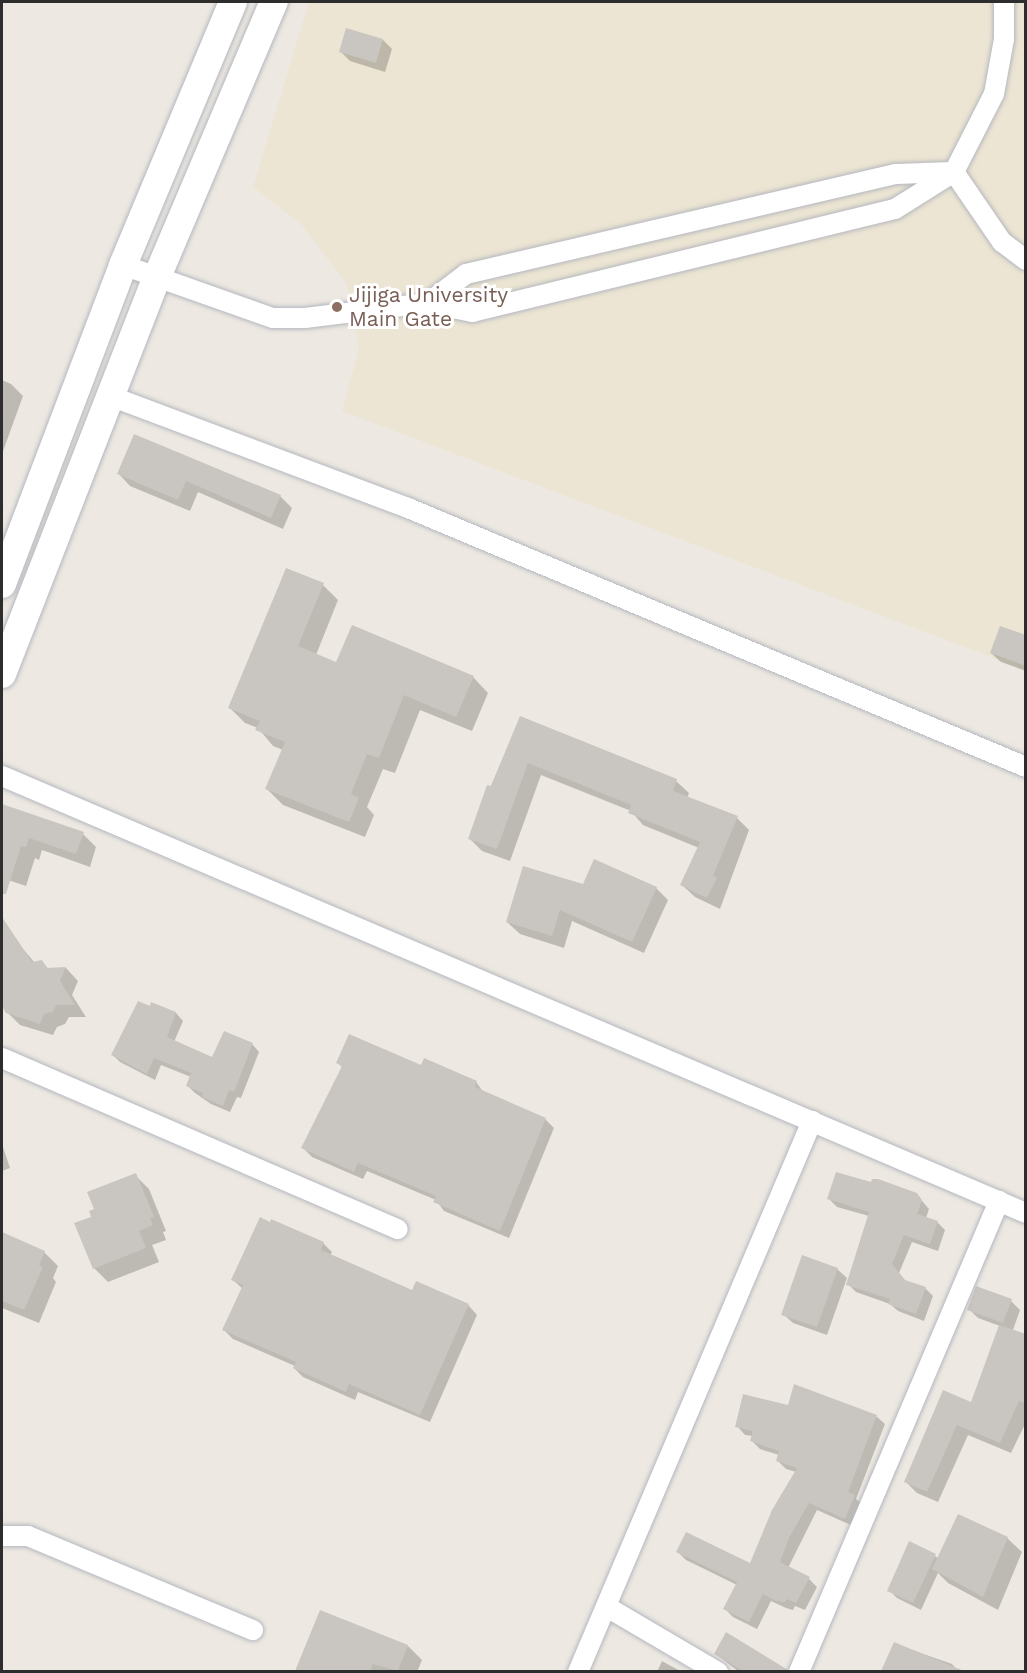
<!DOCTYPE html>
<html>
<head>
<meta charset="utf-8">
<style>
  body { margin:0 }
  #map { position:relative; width:1027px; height:1673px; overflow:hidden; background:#ede9e2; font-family:"Work Sans",sans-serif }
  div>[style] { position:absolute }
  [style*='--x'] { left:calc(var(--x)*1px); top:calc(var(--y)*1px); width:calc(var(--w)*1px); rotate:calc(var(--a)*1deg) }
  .education>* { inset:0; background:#ece5d3 }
  .shadow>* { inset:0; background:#0003 }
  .building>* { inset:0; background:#c9c5c0 }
  .roads { filter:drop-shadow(0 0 2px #b5b7bf) drop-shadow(0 0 2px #b5b7bf) }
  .street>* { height:20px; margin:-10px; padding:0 10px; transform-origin:10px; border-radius:10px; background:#fff }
  .secondary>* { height:28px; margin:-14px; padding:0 14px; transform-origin:14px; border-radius:14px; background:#fff }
  .dots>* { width:16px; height:16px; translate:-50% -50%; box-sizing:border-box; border:3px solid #fff; border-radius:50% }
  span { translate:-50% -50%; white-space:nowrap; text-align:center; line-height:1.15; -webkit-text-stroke:6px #fff; paint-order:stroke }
  .education-label { font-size:21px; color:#785e54 }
  .left { translate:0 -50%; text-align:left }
  .frame { position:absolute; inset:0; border:3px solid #2d2d2d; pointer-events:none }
</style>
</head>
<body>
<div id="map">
  <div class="education">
    <div style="clip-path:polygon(309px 2px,1025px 2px,1025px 670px,342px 411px,359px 349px,347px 284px,302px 225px,253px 187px)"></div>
  </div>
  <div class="shadow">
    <div style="clip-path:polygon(383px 40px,392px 49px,385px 72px,350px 61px,341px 52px)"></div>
    <div style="clip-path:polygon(2px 380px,11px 384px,23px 396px,2px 454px)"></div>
    <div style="clip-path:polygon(135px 436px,280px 496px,292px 508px,283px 529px,198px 492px,190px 511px,130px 486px,119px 474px)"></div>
    <div style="clip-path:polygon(323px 585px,338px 600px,316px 655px,337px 664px,473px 677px,488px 693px,472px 731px,420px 710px,395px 773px,383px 769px,367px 807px,374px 815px,365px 837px,283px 805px,267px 789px,283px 750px,273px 746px,258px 728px,245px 723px,230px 708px)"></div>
    <div style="clip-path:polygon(1026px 637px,1026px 671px,1001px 662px,991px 653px)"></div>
    <div style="clip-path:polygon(520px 718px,676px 781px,689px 793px,687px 798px,737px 818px,749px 830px,720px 909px,695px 897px,682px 885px,699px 848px,643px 825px,631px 811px,541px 775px,510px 861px,482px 851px,469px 838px)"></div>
    <div style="clip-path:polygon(2px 806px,83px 834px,96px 847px,90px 867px,42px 850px,39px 860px,35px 858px,26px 886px,2px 878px)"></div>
    <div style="clip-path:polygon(584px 886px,656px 888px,668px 900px,644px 953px,572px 921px,564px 948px,520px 934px,507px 922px)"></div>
    <div style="clip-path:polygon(18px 943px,35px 963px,41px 962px,49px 969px,66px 968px,78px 981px,72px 995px,86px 1017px,69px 1017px,65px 1024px,57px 1027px,53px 1035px,20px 1025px,7px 1012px,2px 1004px,4px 998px,2px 993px,2px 967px)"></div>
    <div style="clip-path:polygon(152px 1004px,176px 1013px,183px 1021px,174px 1042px,213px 1059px,252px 1044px,259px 1052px,241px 1098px,237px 1097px,230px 1112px,211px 1104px,195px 1093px,187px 1085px,191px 1077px,161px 1065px,155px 1080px,120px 1062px,113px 1055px)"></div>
    <div style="clip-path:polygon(338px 1063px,422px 1067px,476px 1082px,484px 1093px,545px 1119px,554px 1128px,509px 1238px,444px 1211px,436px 1200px,367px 1171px,363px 1179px,312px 1157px,303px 1148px,343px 1068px)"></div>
    <div style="clip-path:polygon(2px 1144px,10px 1168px,2px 1171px)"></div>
    <div style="clip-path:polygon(135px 1175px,149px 1189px,166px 1231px,163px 1232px,166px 1240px,152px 1245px,159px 1262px,108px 1282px,94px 1268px,93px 1217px)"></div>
    <div style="clip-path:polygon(916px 1194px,929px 1209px,926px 1218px,937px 1222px,945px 1230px,938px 1251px,912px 1242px,899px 1273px,906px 1282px,925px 1288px,933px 1296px,924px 1321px,898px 1311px,890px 1304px,856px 1292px,848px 1284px,869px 1216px,837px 1207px,829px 1199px)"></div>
    <div style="clip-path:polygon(2px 1233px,44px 1252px,58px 1266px,53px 1278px,56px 1282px,39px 1323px,2px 1308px)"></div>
    <div style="clip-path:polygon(323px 1243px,332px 1252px,330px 1256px,413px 1292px,417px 1283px,469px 1306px,477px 1315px,430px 1422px,358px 1392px,355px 1400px,303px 1377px,294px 1368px,295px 1366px,233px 1339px,224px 1330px,243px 1289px,233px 1280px)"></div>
    <div style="clip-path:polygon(837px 1269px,847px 1278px,827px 1335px,793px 1323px,783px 1314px)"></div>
    <div style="clip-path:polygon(1011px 1301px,1020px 1310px,1013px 1330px,1026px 1336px,1026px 1422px,1011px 1453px,968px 1435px,938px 1502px,917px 1493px,906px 1482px,972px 1404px,1000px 1326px,978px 1318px,969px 1309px)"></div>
    <div style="clip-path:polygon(789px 1406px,876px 1416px,885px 1424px,856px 1499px,862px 1504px,853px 1526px,817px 1510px,788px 1568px,809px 1579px,817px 1587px,805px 1610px,795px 1606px,793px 1610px,786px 1608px,771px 1601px,757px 1629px,733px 1617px,725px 1609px,737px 1585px,686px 1560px,678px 1552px,751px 1565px,796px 1472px,786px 1469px,778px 1461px,779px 1455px,760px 1449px,751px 1440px,753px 1436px,745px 1435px,737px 1426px)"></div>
    <div style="clip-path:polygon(1007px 1538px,1022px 1552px,998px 1610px,948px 1583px,938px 1573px,921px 1610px,897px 1598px,889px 1590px,935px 1556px,939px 1559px)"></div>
    <div style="clip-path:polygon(895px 1644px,952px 1664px,959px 1672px,883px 1672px)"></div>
    <div style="clip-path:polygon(408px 1646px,422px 1660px,417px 1672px,372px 1672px,324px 1653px)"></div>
    <div style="clip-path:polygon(716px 1654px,778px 1669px,776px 1672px,739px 1672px)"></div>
    <div style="clip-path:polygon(662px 1661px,682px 1672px,657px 1672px)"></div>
  </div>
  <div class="building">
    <div style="clip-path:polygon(346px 28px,383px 39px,376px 63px,339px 52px)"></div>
    <div style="clip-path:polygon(134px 434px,281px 495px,271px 518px,186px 481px,178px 500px,117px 474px)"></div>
    <div style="clip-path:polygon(286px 568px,324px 583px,298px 646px,336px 662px,352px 625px,474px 676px,456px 717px,404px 695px,379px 758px,367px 754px,351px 794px,359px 798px,349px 822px,265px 789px,285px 742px,255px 730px,260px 721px,228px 708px)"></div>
    <div style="clip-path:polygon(1000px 626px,1026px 635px,1026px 666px,990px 653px)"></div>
    <div style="clip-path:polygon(520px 716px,677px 779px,673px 791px,738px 816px,713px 876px,717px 878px,707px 898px,680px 885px,700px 842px,628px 813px,631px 805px,528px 763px,497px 849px,468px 839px,487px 785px,491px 786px)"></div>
    <div style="clip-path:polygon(2px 804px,84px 832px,76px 854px,29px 838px,26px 847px,21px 846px,6px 894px,2px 894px)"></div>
    <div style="clip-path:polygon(594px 859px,657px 887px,632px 942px,560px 910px,552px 936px,506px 922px,523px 866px,583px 884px)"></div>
    <div style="clip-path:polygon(2px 917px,32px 962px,42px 960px,47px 968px,66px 967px,60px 981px,75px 1005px,56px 1005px,53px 1012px,44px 1014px,40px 1024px,6px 1013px,2px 1006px)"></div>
    <div style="clip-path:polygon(138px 1001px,150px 1006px,151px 1002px,176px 1012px,167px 1037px,212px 1057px,224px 1031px,253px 1043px,234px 1092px,229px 1090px,223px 1106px,202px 1097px,203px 1093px,186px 1086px,191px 1073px,154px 1058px,147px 1074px,111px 1055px)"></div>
    <div style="clip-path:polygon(349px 1034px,421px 1065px,424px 1058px,477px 1081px,475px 1087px,546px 1118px,500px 1231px,433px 1202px,436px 1196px,358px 1163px,354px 1172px,301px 1148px,342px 1066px,336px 1063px)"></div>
    <div style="clip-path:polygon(836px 1172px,871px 1182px,872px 1179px,878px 1179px,917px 1193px,922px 1200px,917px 1214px,938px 1221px,930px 1244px,904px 1235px,892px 1264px,905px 1280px,926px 1287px,916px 1314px,888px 1304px,890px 1299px,846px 1285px,869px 1212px,827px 1199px)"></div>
    <div style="clip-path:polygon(136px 1173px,154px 1217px,150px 1218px,153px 1225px,139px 1231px,146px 1248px,93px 1269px,74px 1223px,91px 1217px,89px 1211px,94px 1209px,87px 1192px)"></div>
    <div style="clip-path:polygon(260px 1217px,270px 1222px,271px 1219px,324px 1242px,321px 1250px,412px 1290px,416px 1281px,469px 1304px,420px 1415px,349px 1384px,346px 1392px,293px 1368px,296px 1362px,222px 1330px,243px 1285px,231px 1280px)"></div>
    <div style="clip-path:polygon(2px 1232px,45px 1251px,39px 1265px,43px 1267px,24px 1310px,2px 1301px)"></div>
    <div style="clip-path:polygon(802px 1255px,838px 1268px,817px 1327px,781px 1315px)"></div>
    <div style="clip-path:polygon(976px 1286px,1012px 1299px,1003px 1323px,967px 1310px)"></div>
    <div style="clip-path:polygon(999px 1325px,1026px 1334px,1026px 1403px,1019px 1401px,1000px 1443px,957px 1425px,927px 1492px,904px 1482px,943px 1390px,971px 1402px)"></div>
    <div style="clip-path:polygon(794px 1384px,877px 1415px,848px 1492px,855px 1495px,845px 1519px,809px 1503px,789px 1538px,780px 1562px,810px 1577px,796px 1603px,787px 1599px,785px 1602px,776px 1601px,763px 1594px,749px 1622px,723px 1609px,737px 1582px,676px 1552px,686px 1532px,750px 1563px,772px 1510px,797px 1468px,776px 1461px,779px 1451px,750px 1441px,753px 1431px,735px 1427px,743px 1394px,788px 1405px)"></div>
    <div style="clip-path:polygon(958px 1514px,1008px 1537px,983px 1597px,932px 1569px)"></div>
    <div style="clip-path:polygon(909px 1541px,936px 1554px,913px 1603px,887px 1591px)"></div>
    <div style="clip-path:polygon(320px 1610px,408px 1645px,398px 1671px,372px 1664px,371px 1671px,295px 1671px)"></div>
    <div style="clip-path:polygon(726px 1632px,788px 1670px,787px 1671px,743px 1671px,714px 1654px)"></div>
    <div style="clip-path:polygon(894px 1642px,964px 1671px,881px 1671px)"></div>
  </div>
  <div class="roads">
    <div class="street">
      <div style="--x:954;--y:172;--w:85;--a:55.6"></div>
      <div style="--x:1002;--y:242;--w:30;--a:37"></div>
      <div style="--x:123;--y:265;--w:159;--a:19.5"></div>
      <div style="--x:273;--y:318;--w:32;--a:0"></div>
      <div style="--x:305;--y:318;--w:124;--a:-7"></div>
      <div style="--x:428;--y:303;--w:45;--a:11.6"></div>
      <div style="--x:472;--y:312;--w:435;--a:-13.7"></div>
      <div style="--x:895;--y:209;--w:70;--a:-32.1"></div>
      <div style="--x:954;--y:172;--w:88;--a:-62.9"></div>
      <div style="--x:994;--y:94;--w:56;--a:-79.7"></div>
      <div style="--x:1004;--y:39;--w:37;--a:-90"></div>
      <div style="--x:428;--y:303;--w:48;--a:-37.3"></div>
      <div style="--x:466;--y:274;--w:441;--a:-13.1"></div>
      <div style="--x:896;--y:174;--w:56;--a:-2"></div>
      <div style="--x:110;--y:396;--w:318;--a:20.6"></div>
      <div style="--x:408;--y:508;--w:670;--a:22.74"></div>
      <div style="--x:2;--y:776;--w:1113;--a:23.11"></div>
      <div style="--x:2;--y:1058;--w:431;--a:23.4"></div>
      <div style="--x:2;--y:1536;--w:26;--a:0"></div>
      <div style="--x:28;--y:1536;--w:244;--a:22.7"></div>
      <div style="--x:607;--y:1607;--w:129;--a:30.4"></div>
      <div style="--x:578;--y:1672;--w:599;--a:-66.99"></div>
      <div style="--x:799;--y:1672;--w:512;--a:-66.99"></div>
    </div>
    <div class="secondary">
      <div style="--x:2;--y:584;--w:341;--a:-69.2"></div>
      <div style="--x:123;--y:265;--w:285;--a:-67.3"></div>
      <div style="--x:2;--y:674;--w:426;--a:-68.7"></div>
      <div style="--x:157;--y:277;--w:299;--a:-67"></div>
    </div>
  </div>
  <div class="dots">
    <div style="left:337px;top:307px;background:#8d6e63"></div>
  </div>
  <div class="education-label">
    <span class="left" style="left:349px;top:307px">Jijiga University<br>Main Gate</span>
  </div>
  <div class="frame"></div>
</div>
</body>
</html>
